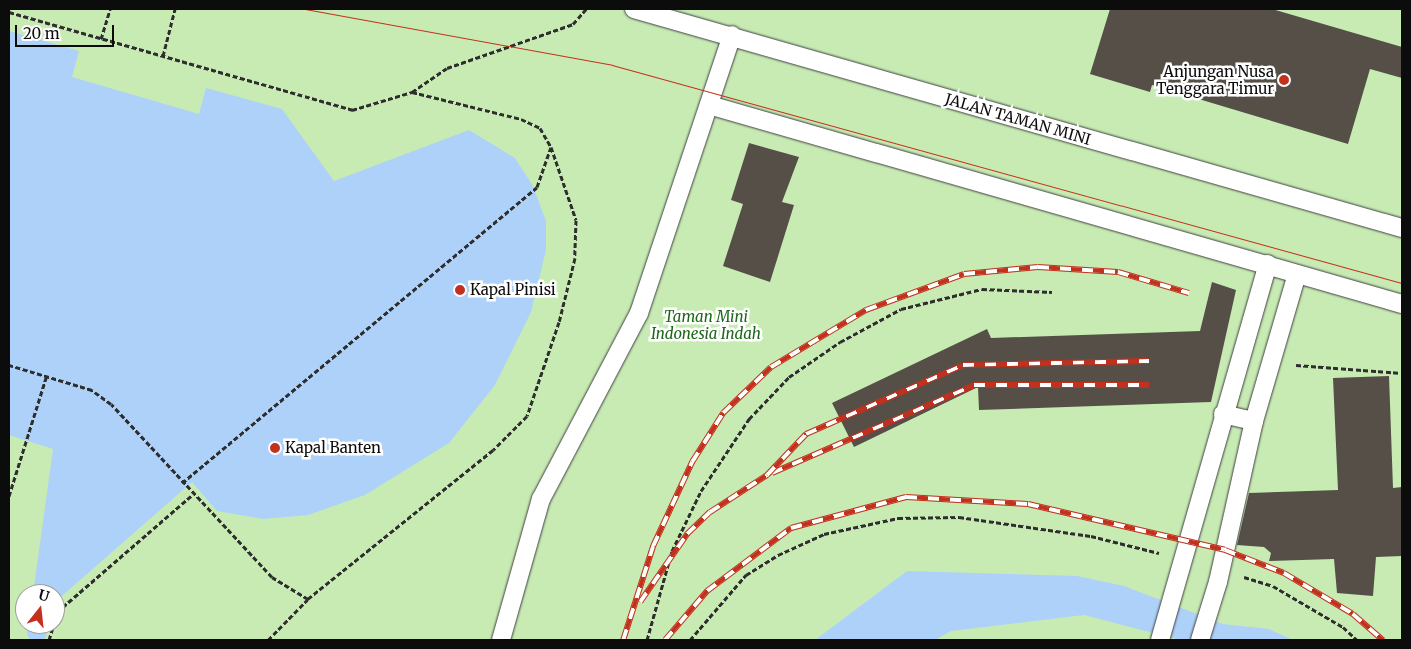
<!DOCTYPE html>
<html>
<head>
<meta charset="utf-8">
<style>
  body { margin:0 }
  #map { position:relative; width:1411px; height:649px; overflow:hidden; background:#fffeec; font-family:Merriweather,serif }
  div>[style] { position:absolute }
  [style*='--x'] { left:calc(var(--x)*1px); top:calc(var(--y)*1px); width:calc(var(--w)*1px); rotate:calc(var(--a)*1deg) }
  .green>* { inset:0; background:#c8ebb4 }
  .water>* { inset:0; background:#aed1f9 }
  .round { border-radius:50% }
  .building>* { inset:0; background:#554f48 }
  .path>* { height:3px; margin-top:-1.5px; transform-origin:0; background:repeating-linear-gradient(90deg,#2e2e2e 0 5px,transparent 0 7.5px) }
  .roads { filter:drop-shadow(0 0 1px #3f3f3f) drop-shadow(0 0 1px #3f3f3f) }
  .service>* { height:18px; margin:-9px; padding:0 9px; transform-origin:9px; border-radius:9px; background:#fff }
  .tram>* { height:1px; margin:-0.5px; padding:0 0.5px; transform-origin:0.5px; border-radius:0.5px; background:#c3301e }
  .rail>* { height:5.5px; margin-top:-2.75px; transform-origin:0; background:repeating-linear-gradient(90deg,#fff 0 11px,#c3301e 0 22px); box-sizing:border-box; border-block:1px solid #c3301e }
  .dots>* { width:14px; height:14px; translate:-50% -50%; box-sizing:border-box; border:2px solid #fff; border-radius:50% }
  span { translate:-50% -50%; white-space:nowrap; text-align:center; line-height:1.15; -webkit-text-stroke:5px #fff; paint-order:stroke }
  .poi-label { font-size:15px; color:#0c0c0c }
  .right { translate:-100% -50%; text-align:right }
  .left { translate:0 -50%; text-align:left }
  .street-label { font-size:15px; color:#0c0c0c }
  .park-label { font-size:15px; color:#1e671a; font-style:italic }
  .frame { position:absolute; inset:0; border:10px solid #0c0c0c; pointer-events:none }
  .north { position:absolute; left:15px; top:584px; width:50px; height:50px; box-sizing:border-box; background:#fff; border:1px solid #9e9e9e; border-radius:50%; rotate:16deg; font-size:14px; font-weight:700; line-height:20px; text-align:center; color:#0c0c0c }
  .north::after { content:''; display:block; margin:auto; width:18px; height:22px; background:#c3301e; clip-path:polygon(50% 0,100% 100%,50% 72%,0 100%) }
  .scale { position:absolute; left:15px; top:25px; width:99px; height:22px; box-sizing:border-box; border:2px solid #0c0c0c; border-top:0; padding-left:6px; font-size:15px; line-height:18px; white-space:nowrap; color:#0c0c0c; -webkit-text-stroke:4px #fff; paint-order:stroke }
</style>
</head>
<body>
<div id="map">
  <div class="green">
    <div style="clip-path:polygon(evenodd,9px 9px,1402px 9px,1402px 640px,9px 640px,9px 9px,25px 594px,55px 594px,55px 624px,25px 624px,25px 594px)"></div>
  </div>
  <div class="water">
    <div style="clip-path:polygon(9px 31px,79px 51px,72px 77px,199px 114px,206px 88px,282px 109px,334px 181px,469px 130px,515px 158px,533px 186px,546px 221px,546px 250px,531px 312px,495px 385px,449px 443px,365px 495px,308px 515px,264px 519px,217px 511px,192px 482px,55px 602px,55px 594px,33px 594px,53px 449px,9px 435px)"></div>
    <div style="clip-path:polygon(907px 571px,1077px 576px,1124px 586px,1223px 624px,1269px 629px,1293px 640px,1180px 640px,1084px 615px,951px 631px,935px 640px,815px 640px)"></div>
    <div class="round" style="left:27px;top:622px;width:20px;height:20px"></div>
  </div>
  <div class="building">
    <div style="clip-path:polygon(1110px 9px,1272px 9px,1402px 47px,1402px 78px,1370px 69px,1348px 144px,1152px 85px,1150px 92px,1090px 74px)"></div>
    <div style="clip-path:polygon(749px 143px,799px 157px,782px 202px,794px 205px,770px 282px,723px 266px,743px 204px,731px 200px)"></div>
    <div style="clip-path:polygon(1212px 282px,1236px 290px,1211px 402px,979px 410px,978px 387px,854px 447px,832px 403px,987px 329px,991px 338px,1200px 331px)"></div>
    <div style="clip-path:polygon(1389px 376px,1393px 488px,1402px 487px,1402px 556px,1376px 557px,1373px 596px,1337px 593px,1334px 559px,1269px 561px,1271px 553px,1264px 547px,1237px 545px,1249px 493px,1338px 490px,1333px 378px)"></div>
  </div>
  <div class="path">
    <div style="--x:9;--y:12;--w:357;--a:15.9"></div>
    <div style="--x:352;--y:110;--w:63;--a:-16.7"></div>
    <div style="--x:412;--y:92;--w:112;--a:13.9"></div>
    <div style="--x:521;--y:119;--w:21;--a:25"></div>
    <div style="--x:540;--y:128;--w:22;--a:60"></div>
    <div style="--x:551;--y:147;--w:77;--a:71.1"></div>
    <div style="--x:576;--y:220;--w:38;--a:92"></div>
    <div style="--x:575;--y:258;--w:66;--a:104"></div>
    <div style="--x:559;--y:322;--w:99;--a:108.8"></div>
    <div style="--x:527;--y:416;--w:48;--a:135"></div>
    <div style="--x:493;--y:450;--w:238;--a:141.2"></div>
    <div style="--x:308;--y:599;--w:42;--a:-148.6"></div>
    <div style="--x:272;--y:577;--w:236;--a:-132.9"></div>
    <div style="--x:111;--y:404;--w:24;--a:-144"></div>
    <div style="--x:92;--y:390;--w:87;--a:-163.2"></div>
    <div style="--x:101;--y:39;--w:31;--a:-73"></div>
    <div style="--x:163;--y:56;--w:49;--a:-75.7"></div>
    <div style="--x:412;--y:92;--w:42;--a:-34.4"></div>
    <div style="--x:447;--y:68;--w:133;--a:-19.2"></div>
    <div style="--x:573;--y:24;--w:20;--a:-49"></div>
    <div style="--x:1296;--y:365;--w:106;--a:4.3"></div>
    <div style="--x:182;--y:483;--w:462;--a:-39.8"></div>
    <div style="--x:537;--y:187;--w:42;--a:-70.7"></div>
    <div style="--x:9;--y:496;--w:127;--a:-72.6"></div>
    <div style="--x:1244;--y:577;--w:30;--a:17"></div>
    <div style="--x:1273;--y:586;--w:81;--a:30.4"></div>
    <div style="--x:1343;--y:627;--w:19;--a:43"></div>
    <div style="--x:55;--y:619;--w:7;--a:-74"></div>
    <div style="--x:57;--y:612;--w:179;--a:-40.9"></div>
    <div style="--x:49;--y:640;--w:17;--a:-73"></div>
    <div style="--x:268;--y:640;--w:57;--a:-45.7"></div>
    <div style="--x:647;--y:640;--w:92;--a:-74.3"></div>
    <div style="--x:672;--y:551;--w:67;--a:-64.2"></div>
    <div style="--x:701;--y:491;--w:87;--a:-56.3"></div>
    <div style="--x:749;--y:419;--w:58;--a:-46.4"></div>
    <div style="--x:789;--y:377;--w:62;--a:-34.5"></div>
    <div style="--x:840;--y:342;--w:69;--a:-28.4"></div>
    <div style="--x:901;--y:309;--w:83;--a:-13.9"></div>
    <div style="--x:982;--y:289;--w:70;--a:2.5"></div>
    <div style="--x:690;--y:640;--w:86;--a:-49.3"></div>
    <div style="--x:746;--y:575;--w:38;--a:-32"></div>
    <div style="--x:778;--y:555;--w:51;--a:-24.5"></div>
    <div style="--x:824;--y:534;--w:76;--a:-12.2"></div>
    <div style="--x:898;--y:518;--w:61;--a:-0.9"></div>
    <div style="--x:959;--y:517;--w:133;--a:8.2"></div>
    <div style="--x:1091;--y:536;--w:70;--a:14"></div>
  </div>
  <div class="roads">
    <div class="service">
      <div style="--x:634;--y:9;--w:799;--a:15.92"></div>
      <div style="--x:709;--y:105;--w:721;--a:16.02"></div>
      <div style="--x:1223;--y:414;--w:32;--a:13"></div>
      <div style="--x:501;--y:640;--w:147;--a:-74.2"></div>
      <div style="--x:541;--y:499;--w:210;--a:-62.2"></div>
      <div style="--x:639;--y:313;--w:293;--a:-71.5"></div>
      <div style="--x:1160;--y:640;--w:391;--a:-74"></div>
      <div style="--x:1200;--y:640;--w:61;--a:-72.8"></div>
      <div style="--x:1218;--y:582;--w:165;--a:-77.4"></div>
      <div style="--x:1254;--y:421;--w:153;--a:-73.7"></div>
    </div>
  </div>
  <div class="tram">
    <div style="--x:305;--y:9;--w:312;--a:10.3"></div>
    <div style="--x:612;--y:65;--w:820;--a:15.43"></div>
  </div>
  <div class="rail">
    <div style="--x:772;--y:473;--w:220;--a:-23.5"></div>
    <div style="--x:974;--y:385;--w:175;--a:0"></div>
    <div style="--x:640;--y:602;--w:83;--a:-55.3"></div>
    <div style="--x:687;--y:534;--w:32;--a:-44"></div>
    <div style="--x:710;--y:512;--w:68;--a:-33"></div>
    <div style="--x:767;--y:475;--w:57;--a:-46.4"></div>
    <div style="--x:806;--y:434;--w:171;--a:-23.7"></div>
    <div style="--x:963;--y:365;--w:186;--a:-1.2"></div>
    <div style="--x:623;--y:640;--w:99;--a:-72.3"></div>
    <div style="--x:653;--y:546;--w:93;--a:-65.1"></div>
    <div style="--x:692;--y:462;--w:58;--a:-57.7"></div>
    <div style="--x:723;--y:413;--w:66;--a:-43.8"></div>
    <div style="--x:771;--y:367;--w:111;--a:-31"></div>
    <div style="--x:866;--y:310;--w:104;--a:-20.2"></div>
    <div style="--x:964;--y:274;--w:74;--a:-5.4"></div>
    <div style="--x:1038;--y:267;--w:80;--a:3.6"></div>
    <div style="--x:1118;--y:272;--w:74;--a:16.5"></div>
    <div style="--x:665;--y:640;--w:65;--a:-49.4"></div>
    <div style="--x:707;--y:591;--w:105;--a:-36.9"></div>
    <div style="--x:791;--y:528;--w:119;--a:-15.1"></div>
    <div style="--x:906;--y:497;--w:122;--a:3.3"></div>
    <div style="--x:1028;--y:504;--w:202;--a:13.1"></div>
    <div style="--x:1225;--y:550;--w:63;--a:21.3"></div>
    <div style="--x:1284;--y:573;--w:80;--a:30.7"></div>
    <div style="--x:1353;--y:614;--w:40;--a:41"></div>
  </div>
  <div class="dots">
    <div style="left:1284px;top:80px;background:#c3301e"></div>
    <div style="left:460px;top:290px;background:#c3301e"></div>
    <div style="left:275px;top:448px;background:#c3301e"></div>
  </div>
  <div class="poi-label">
    <span class="right" style="left:1274px;top:80px">Anjungan Nusa<br>Tenggara Timur</span>
    <span class="left" style="left:470px;top:290px">Kapal Pinisi</span>
    <span class="left" style="left:285px;top:448px">Kapal Banten</span>
  </div>
  <div class="street-label">
    <span style="left:1018px;top:119px;rotate:16deg">JALAN TAMAN MINI</span>
  </div>
  <div class="park-label">
    <span style="left:706px;top:325px">Taman Mini<br>Indonesia Indah</span>
  </div>
  <div class="frame"></div>
  <div class="north">U</div>
  <div class="scale">20 m</div>
</div>
</body>
</html>
